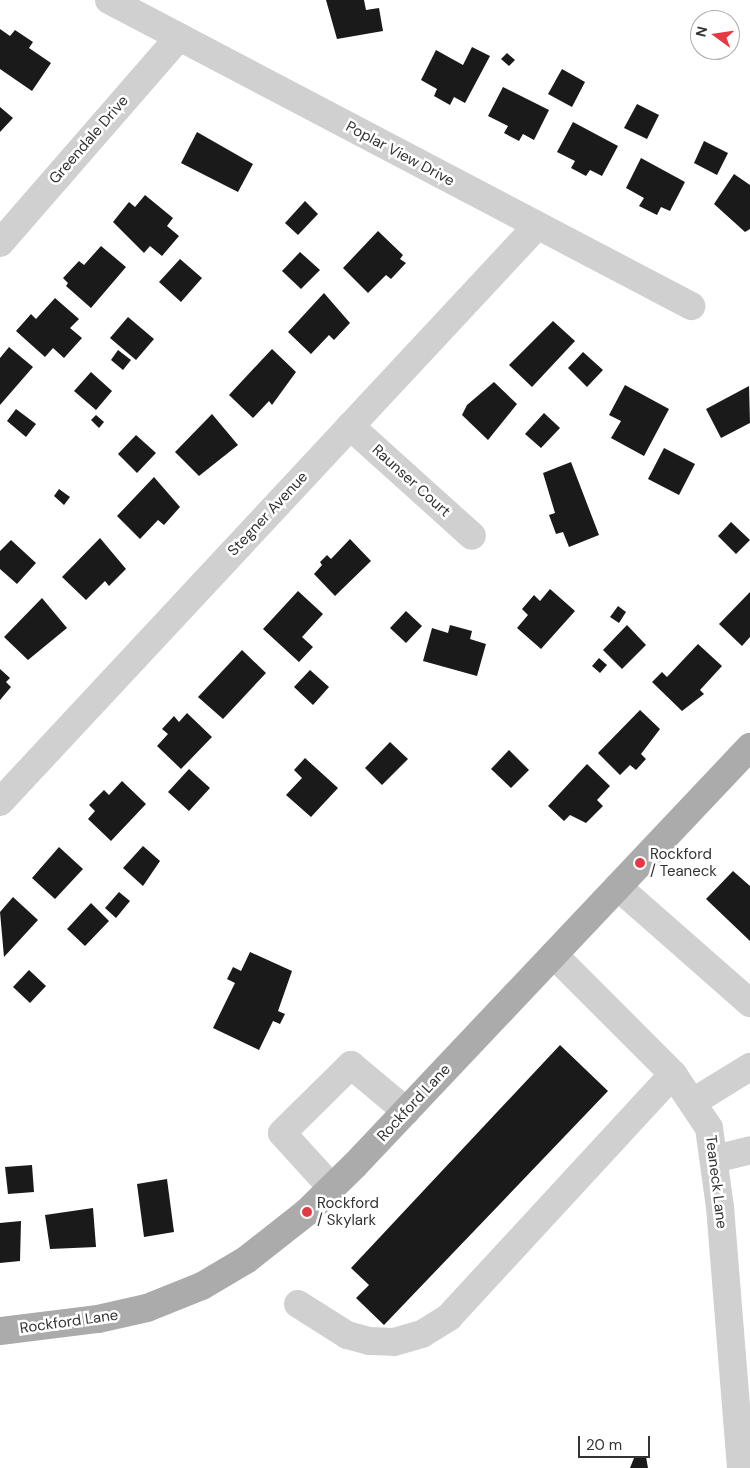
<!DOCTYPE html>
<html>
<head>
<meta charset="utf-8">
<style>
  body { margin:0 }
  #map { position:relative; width:750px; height:1468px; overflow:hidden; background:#fff; font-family:"DM Sans",sans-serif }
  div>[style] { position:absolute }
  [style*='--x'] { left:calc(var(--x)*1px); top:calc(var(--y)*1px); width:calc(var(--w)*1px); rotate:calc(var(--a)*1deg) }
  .building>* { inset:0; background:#1a1a1a }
  .minor>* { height:28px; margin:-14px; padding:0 14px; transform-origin:14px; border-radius:14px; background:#d0d0d0 }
  .major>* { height:28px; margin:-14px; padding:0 14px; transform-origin:14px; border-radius:14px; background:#ababab }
  .dots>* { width:14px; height:14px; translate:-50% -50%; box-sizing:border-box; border:2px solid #fff; border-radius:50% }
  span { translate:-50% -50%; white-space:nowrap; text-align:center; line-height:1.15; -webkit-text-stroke:5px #fff; paint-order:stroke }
  .street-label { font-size:15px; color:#333 }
  .poi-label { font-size:15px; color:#333 }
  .left { translate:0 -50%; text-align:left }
  .north { position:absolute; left:690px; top:10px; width:50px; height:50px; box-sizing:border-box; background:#fff; border:1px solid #adadad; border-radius:50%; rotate:284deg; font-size:14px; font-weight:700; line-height:20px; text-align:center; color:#333 }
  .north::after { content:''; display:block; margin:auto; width:18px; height:22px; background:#e63946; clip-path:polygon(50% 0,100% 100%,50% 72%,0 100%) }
  .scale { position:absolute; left:578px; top:1436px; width:72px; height:22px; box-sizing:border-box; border:2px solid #333; border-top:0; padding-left:6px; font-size:15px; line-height:18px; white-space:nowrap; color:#333; -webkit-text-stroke:4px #fff; paint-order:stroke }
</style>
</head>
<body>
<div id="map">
  <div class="building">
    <div style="clip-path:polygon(326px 0,364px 0,366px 10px,379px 8px,383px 31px,337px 39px)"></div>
    <div style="clip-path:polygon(0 29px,10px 36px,15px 30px,33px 42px,29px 48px,51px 63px,32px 91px,0 69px)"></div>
    <div style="clip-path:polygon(472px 47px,490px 56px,465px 103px,454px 97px,450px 105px,434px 96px,437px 89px,421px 80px,436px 50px,463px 65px)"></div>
    <div style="clip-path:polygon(507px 53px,515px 60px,509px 66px,501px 59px)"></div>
    <div style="clip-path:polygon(562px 69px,585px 82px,572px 107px,548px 94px)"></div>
    <div style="clip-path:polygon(503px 87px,549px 110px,534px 140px,523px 134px,519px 141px,504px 133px,508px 126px,488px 116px)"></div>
    <div style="clip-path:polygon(637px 104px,659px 115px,647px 139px,624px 128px)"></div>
    <div style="clip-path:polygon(0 107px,13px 118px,0 132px)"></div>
    <div style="clip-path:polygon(573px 122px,618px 146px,602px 176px,590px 170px,586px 176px,571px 168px,575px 161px,557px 152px)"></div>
    <div style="clip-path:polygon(197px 132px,253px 164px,238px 192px,181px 163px)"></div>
    <div style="clip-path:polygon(704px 141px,728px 153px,717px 175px,694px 163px)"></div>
    <div style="clip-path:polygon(641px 158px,685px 182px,670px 211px,661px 207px,657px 215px,639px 206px,644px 198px,626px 188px)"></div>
    <div style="clip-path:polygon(734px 174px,750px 185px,750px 229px,745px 232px,714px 204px)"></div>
    <div style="clip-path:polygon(145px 195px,173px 218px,167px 226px,179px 236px,162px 256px,150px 246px,144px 253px,113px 222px,129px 202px,135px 207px)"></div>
    <div style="clip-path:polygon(305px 201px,318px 214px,298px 235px,285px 223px)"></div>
    <div style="clip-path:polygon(378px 231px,403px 255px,400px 259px,406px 263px,391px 279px,386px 275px,368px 293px,343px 268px)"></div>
    <div style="clip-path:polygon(101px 246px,126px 267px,91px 308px,66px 286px,68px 283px,63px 278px,79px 261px,84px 265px)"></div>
    <div style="clip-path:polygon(300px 252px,320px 270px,301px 289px,282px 271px)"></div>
    <div style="clip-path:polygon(180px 259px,202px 278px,181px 302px,159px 282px)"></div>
    <div style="clip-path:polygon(324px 293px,350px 323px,334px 340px,329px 335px,311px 354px,288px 332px)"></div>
    <div style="clip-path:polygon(55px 298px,79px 319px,70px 328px,82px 338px,64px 358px,53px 348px,45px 357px,16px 331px,31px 314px,36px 319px)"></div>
    <div style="clip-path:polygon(128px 317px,154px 339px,136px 360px,110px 338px)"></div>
    <div style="clip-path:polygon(553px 321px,575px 341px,532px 387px,509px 365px)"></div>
    <div style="clip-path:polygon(9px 347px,33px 367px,0 405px,0 358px)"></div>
    <div style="clip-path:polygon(272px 349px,296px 372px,272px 405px,269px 401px,253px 418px,229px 395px)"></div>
    <div style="clip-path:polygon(118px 350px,131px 360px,123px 370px,111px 360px)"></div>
    <div style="clip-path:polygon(583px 352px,603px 370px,587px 387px,568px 368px)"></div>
    <div style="clip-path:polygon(91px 372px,112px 391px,96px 410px,74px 391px)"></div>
    <div style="clip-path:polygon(494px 382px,517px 404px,488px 440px,462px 415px,467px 405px)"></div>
    <div style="clip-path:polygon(625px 385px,669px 409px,644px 456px,611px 438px,621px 421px,609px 415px)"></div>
    <div style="clip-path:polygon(749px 386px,750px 423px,721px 438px,706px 409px)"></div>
    <div style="clip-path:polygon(16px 409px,36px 424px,26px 437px,7px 421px)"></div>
    <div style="clip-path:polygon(544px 413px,560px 428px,541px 448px,525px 434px)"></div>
    <div style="clip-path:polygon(212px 414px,238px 445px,199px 476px,175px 452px)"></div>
    <div style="clip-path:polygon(96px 415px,104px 422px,99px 428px,91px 420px)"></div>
    <div style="clip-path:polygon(136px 435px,156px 453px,137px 473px,118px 454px)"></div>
    <div style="clip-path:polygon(664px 448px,695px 464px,679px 495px,648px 479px)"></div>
    <div style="clip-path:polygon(571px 462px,599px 535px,569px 547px,563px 532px,556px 534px,549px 515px,555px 513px,543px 473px)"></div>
    <div style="clip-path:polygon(154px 477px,180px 507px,164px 525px,158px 520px,140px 539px,117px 516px)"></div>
    <div style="clip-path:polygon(59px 489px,70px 497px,64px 505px,54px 496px)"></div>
    <div style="clip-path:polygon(731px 522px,750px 540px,736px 554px,718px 536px)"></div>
    <div style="clip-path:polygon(100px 538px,126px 569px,109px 586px,105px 581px,86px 600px,62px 577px)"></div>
    <div style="clip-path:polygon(350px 539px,371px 561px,335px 596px,314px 574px,322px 565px,320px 562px,327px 555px,331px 559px)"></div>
    <div style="clip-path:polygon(11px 540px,36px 563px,17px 584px,0 569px,0 551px)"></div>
    <div style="clip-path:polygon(550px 589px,575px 611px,541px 649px,517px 628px,528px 615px,522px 609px,534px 595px,540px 601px)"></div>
    <div style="clip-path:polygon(298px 591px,323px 614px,302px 637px,313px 647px,299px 662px,263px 629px)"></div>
    <div style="clip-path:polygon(750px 592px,750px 637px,742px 646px,719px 624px)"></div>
    <div style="clip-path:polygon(42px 598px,67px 628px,28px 660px,4px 637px)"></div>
    <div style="clip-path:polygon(618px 606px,626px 612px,619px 623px,610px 617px)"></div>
    <div style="clip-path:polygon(406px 611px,422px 626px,406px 643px,390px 628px)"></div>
    <div style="clip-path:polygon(450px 625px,472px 631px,470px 639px,486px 644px,477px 676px,423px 661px,432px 628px,448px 633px)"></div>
    <div style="clip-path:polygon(627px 625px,646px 645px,622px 669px,603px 650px)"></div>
    <div style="clip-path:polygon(698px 644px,722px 666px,700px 690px,704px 694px,682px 711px,652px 682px,662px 672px,667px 677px)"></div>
    <div style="clip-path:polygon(242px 650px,266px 673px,223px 719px,198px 697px)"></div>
    <div style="clip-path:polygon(599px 658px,607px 665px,600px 673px,592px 666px)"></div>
    <div style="clip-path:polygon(0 669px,10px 678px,6px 682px,11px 687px,0 700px)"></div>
    <div style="clip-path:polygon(310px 670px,329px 687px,313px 705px,294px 687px)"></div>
    <div style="clip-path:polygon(640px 710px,660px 729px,641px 754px,646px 759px,636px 770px,630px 765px,620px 775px,598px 753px)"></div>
    <div style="clip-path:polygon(187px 713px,212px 737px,181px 769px,157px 746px,168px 734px,162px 729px,174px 716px,179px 722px)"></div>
    <div style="clip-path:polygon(390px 742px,408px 759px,382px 785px,365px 768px)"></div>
    <div style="clip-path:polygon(509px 750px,529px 770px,511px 788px,491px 769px)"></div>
    <div style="clip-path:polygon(305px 758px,338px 788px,311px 817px,286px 795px,302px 778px,294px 770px)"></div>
    <div style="clip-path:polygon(587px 764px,610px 786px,597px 800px,603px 806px,586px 823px,570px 815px,564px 821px,548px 806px)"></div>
    <div style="clip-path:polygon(189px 769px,210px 788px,189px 811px,168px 792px)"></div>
    <div style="clip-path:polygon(122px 781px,146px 804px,111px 841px,88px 819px,95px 811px,89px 805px,104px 790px,109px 795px)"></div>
    <div style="clip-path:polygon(143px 846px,160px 861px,143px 886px,123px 868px)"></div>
    <div style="clip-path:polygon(59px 847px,83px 869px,55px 899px,32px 878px)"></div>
    <div style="clip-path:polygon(733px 871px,750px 886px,750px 941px,706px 899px)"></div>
    <div style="clip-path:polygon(119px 892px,130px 901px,116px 918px,105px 908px)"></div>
    <div style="clip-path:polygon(13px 897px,38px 920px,4px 957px,0 912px)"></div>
    <div style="clip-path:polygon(91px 903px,109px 921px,85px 946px,67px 929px)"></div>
    <div style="clip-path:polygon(250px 952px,292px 971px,278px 1011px,285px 1014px,280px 1024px,273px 1021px,259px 1050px,213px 1028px,235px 983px,227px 979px,233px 967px,241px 971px)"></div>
    <div style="clip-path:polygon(29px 970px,46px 986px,30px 1003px,13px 987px)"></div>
    <div style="clip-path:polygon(560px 1045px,608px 1091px,384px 1325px,356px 1298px,369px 1285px,351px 1268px)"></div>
    <div style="clip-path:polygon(32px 1165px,34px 1192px,8px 1194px,5px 1167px)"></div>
    <div style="clip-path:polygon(167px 1179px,174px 1232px,144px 1237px,137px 1184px)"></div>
    <div style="clip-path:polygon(93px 1208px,96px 1247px,50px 1249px,45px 1215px)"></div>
    <div style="clip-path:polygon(21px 1221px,20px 1261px,0 1263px,0 1223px)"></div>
    <div style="clip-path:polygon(646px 1457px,648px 1468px,630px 1468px,634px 1458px)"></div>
  </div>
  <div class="minor">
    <div style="--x:109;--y:0;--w:658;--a:27.73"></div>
    <div style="--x:0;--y:243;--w:273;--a:-49"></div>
    <div style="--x:350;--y:426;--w:164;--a:42"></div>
    <div style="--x:0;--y:802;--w:787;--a:-47.01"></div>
    <div style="--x:618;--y:887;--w:176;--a:41.3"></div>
    <div style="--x:554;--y:955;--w:168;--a:45"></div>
    <div style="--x:673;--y:1074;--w:65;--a:56.3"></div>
    <div style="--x:709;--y:1128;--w:80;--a:82.1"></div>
    <div style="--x:720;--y:1207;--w:262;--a:85.4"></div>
    <div style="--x:693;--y:1102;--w:67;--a:-31.6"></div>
    <div style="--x:715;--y:1159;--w:36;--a:-14"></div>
    <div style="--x:332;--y:1188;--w:74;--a:-132.3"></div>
    <div style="--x:282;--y:1133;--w:97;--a:-44.6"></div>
    <div style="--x:351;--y:1065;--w:72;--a:39.9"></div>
    <div style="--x:298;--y:1304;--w:58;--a:32.3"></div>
    <div style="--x:347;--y:1335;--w:23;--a:15"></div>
    <div style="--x:369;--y:1341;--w:25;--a:2"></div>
    <div style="--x:394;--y:1342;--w:29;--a:-16"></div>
    <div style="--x:422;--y:1334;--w:32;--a:-32"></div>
    <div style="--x:449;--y:1317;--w:330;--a:-47.3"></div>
  </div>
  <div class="major">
    <div style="--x:0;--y:1331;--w:99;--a:-7"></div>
    <div style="--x:98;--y:1319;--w:50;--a:-12.7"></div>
    <div style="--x:147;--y:1308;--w:59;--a:-21.8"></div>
    <div style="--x:202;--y:1286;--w:51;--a:-30.6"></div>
    <div style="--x:246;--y:1260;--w:78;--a:-38.2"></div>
    <div style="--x:307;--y:1212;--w:66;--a:-44.4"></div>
    <div style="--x:354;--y:1166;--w:577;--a:-46.62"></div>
  </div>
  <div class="dots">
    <div style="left:640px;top:863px;background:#e63946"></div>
    <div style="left:307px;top:1212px;background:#e63946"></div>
  </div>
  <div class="street-label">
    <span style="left:89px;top:140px;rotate:-49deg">Greendale Drive</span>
    <span style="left:400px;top:154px;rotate:28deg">Poplar View Drive</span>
    <span style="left:411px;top:481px;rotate:42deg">Raunser Court</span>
    <span style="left:268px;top:514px;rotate:-47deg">Stegner Avenue</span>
    <span style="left:414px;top:1103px;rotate:-47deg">Rockford Lane</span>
    <span style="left:716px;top:1182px;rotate:83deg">Teaneck Lane</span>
    <span style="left:69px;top:1322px;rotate:-8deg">Rockford Lane</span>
  </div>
  <div class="poi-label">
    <span class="left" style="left:650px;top:863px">Rockford<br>/ Teaneck</span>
    <span class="left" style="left:317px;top:1212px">Rockford<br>/ Skylark</span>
  </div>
  <div class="north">N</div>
  <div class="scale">20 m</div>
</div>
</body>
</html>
